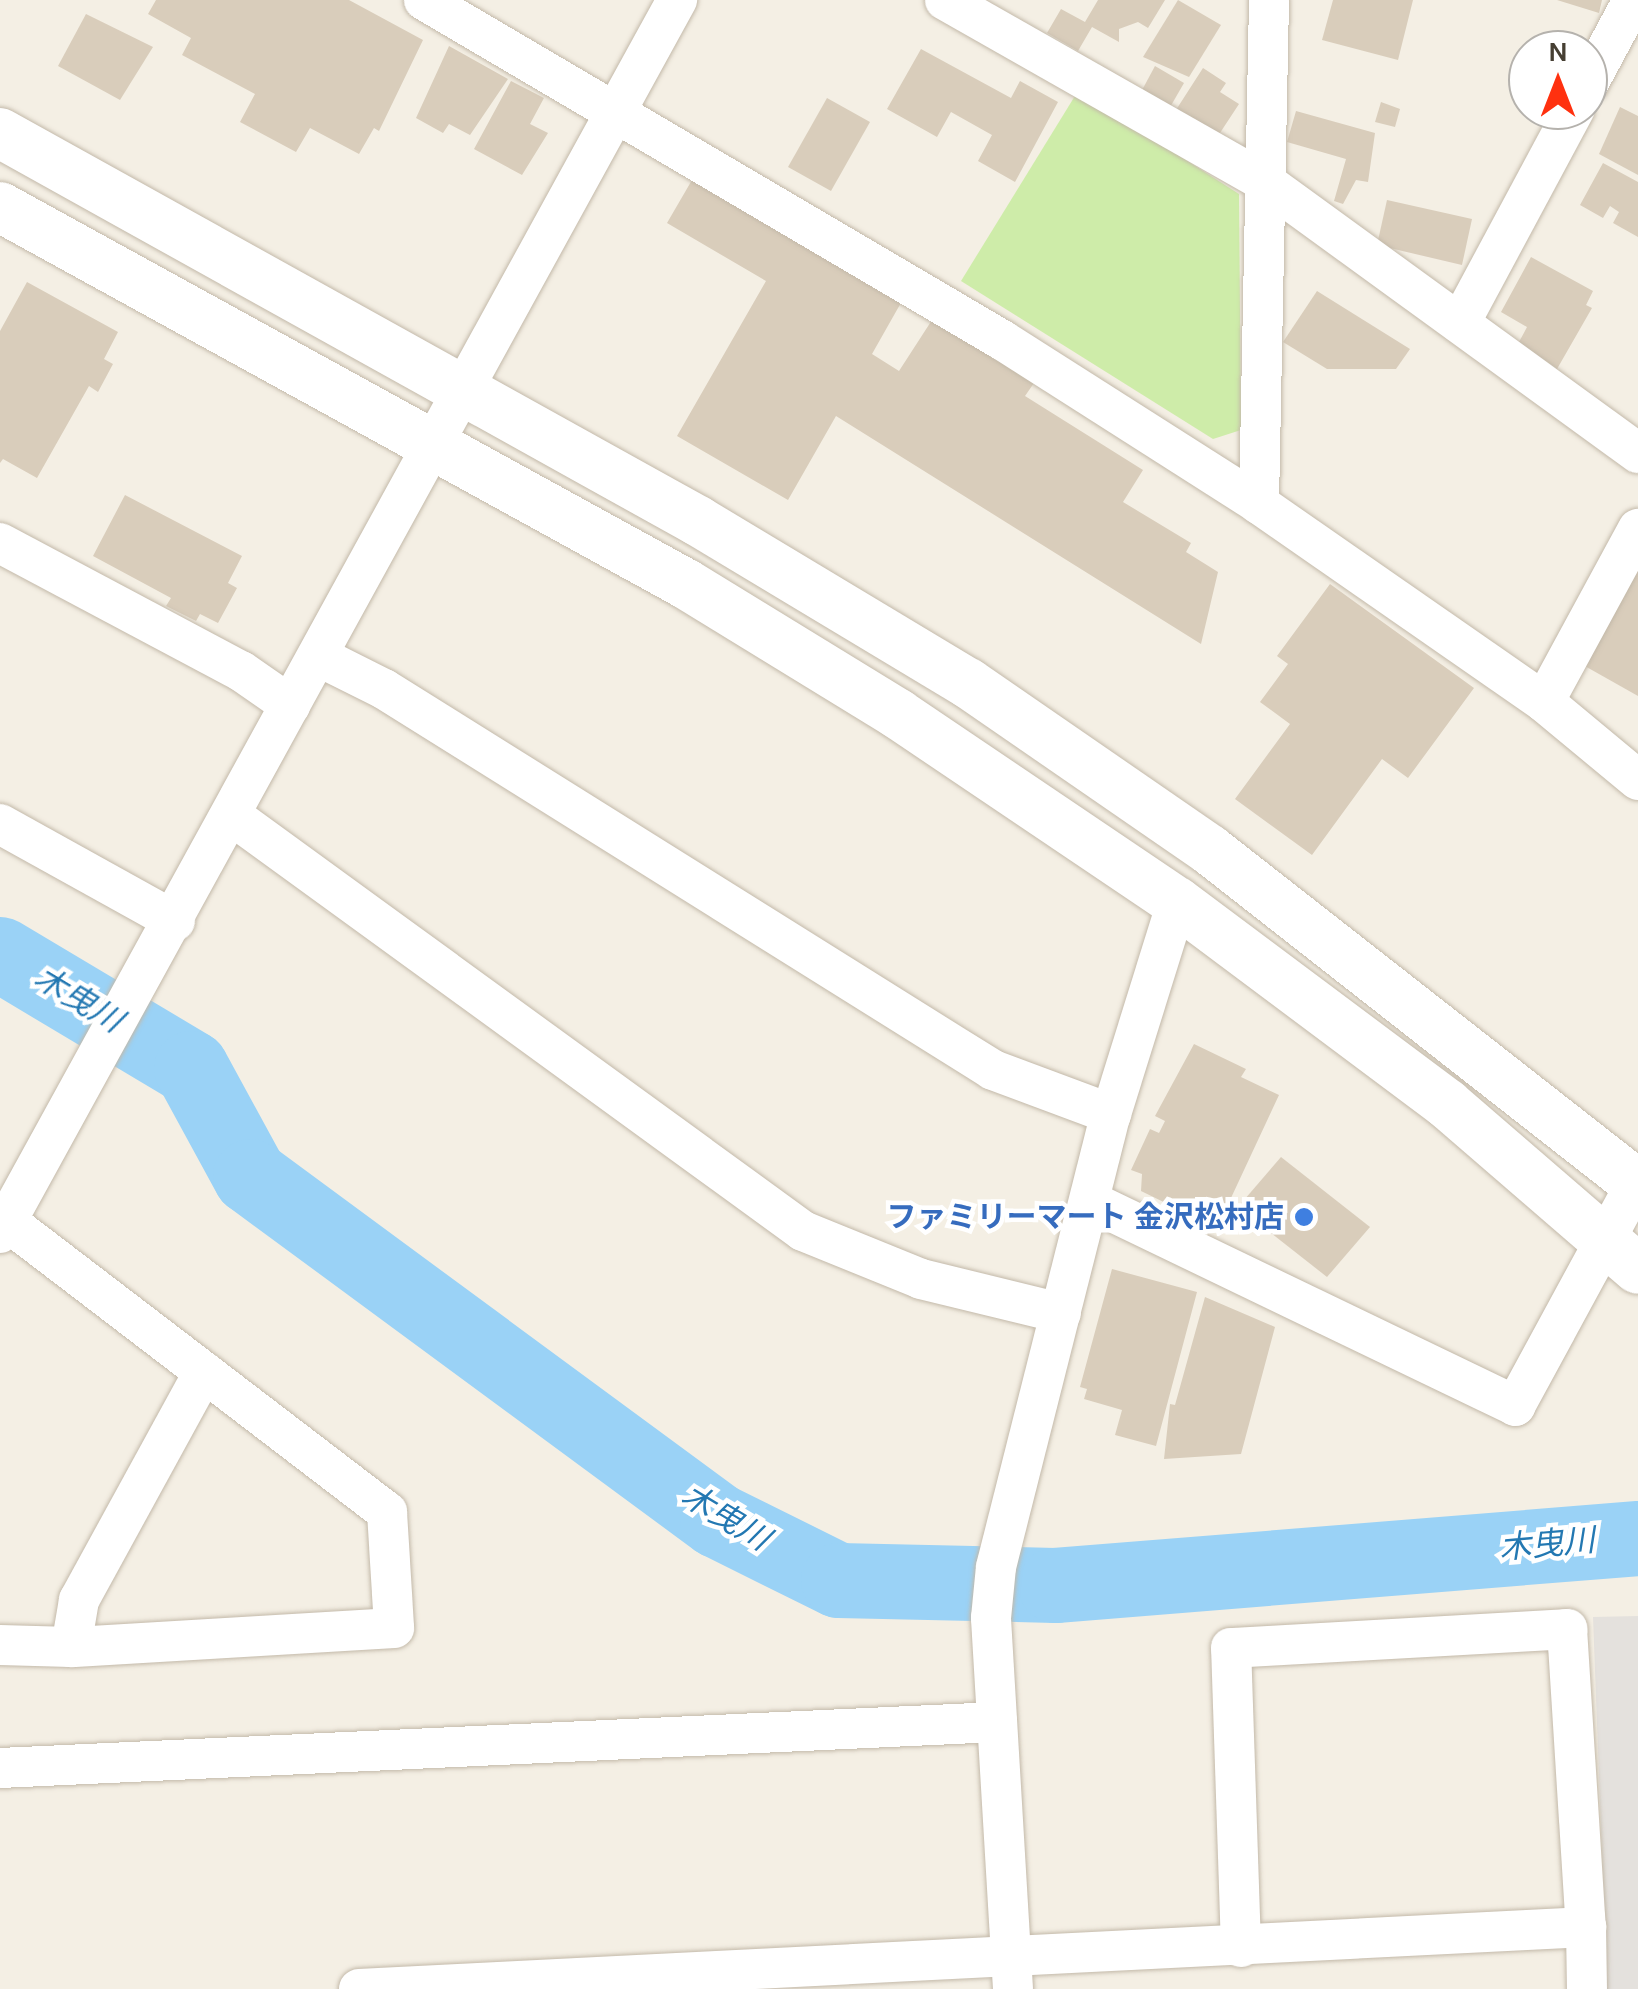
<!DOCTYPE html>
<html>
<head>
<meta charset="utf-8">
<style>
  body { margin:0 }
  #map { position:relative; width:1638px; height:1989px; overflow:hidden; background:#f4efe4; font-family:Karla,"Noto Sans JP",sans-serif }
  div>[style] { position:absolute }
  [style*='--x'] { left:calc(var(--x)*1px); top:calc(var(--y)*1px); width:calc(var(--w)*1px); rotate:calc(var(--a)*1deg) }
  .green>* { inset:0; background:#ceeca9 }
  .parking>* { inset:0; background:#e4e1dd }
  .river>* { height:75px; margin:-37.5px; padding:0 37.5px; transform-origin:37.5px; border-radius:37.5px; background:#9ad2f6 }
  .building>* { inset:0; background:#d9cdbb }
  .roads { filter:drop-shadow(0 0 2px #c3b9a9) drop-shadow(0 0 2px #c3b9a9) }
  .minor>* { height:40px; margin:-20px; padding:0 20px; transform-origin:20px; border-radius:20px; background:#fff }
  .tertiary>* { height:50px; margin:-25px; padding:0 25px; transform-origin:25px; border-radius:25px; background:#fff }
  .dots>* { width:28px; height:28px; translate:-50% -50%; box-sizing:border-box; border:5px solid #fff; border-radius:50% }
  span { translate:-50% -50%; white-space:nowrap; text-align:center; line-height:1.15; -webkit-text-stroke:9px #fff; paint-order:stroke }
  .shop-label { font-size:30px; color:#366cbe; font-weight:700 }
  .right { translate:-100% -50%; text-align:right }
  .water-label { font-size:32px; color:#2378b2; font-style:italic }
  .north { position:absolute; left:1508px; top:30px; width:100px; height:100px; box-sizing:border-box; background:#fff; border:2px solid #b5b2ad; border-radius:50%; rotate:0deg; font-size:28px; font-weight:700; line-height:40px; text-align:center; color:#463f33 }
  .north::after { content:''; display:block; margin:auto; width:35px; height:45px; background:#ff310f; clip-path:polygon(50% 0,100% 100%,50% 72%,0 100%) }
</style>
</head>
<body>
<div id="map">
  <div class="green">
    <div style="clip-path:polygon(1078px 91px,1239px 194px,1241px 430px,1213px 439px,961px 281px)"></div>
  </div>
  <div class="parking">
    <div style="clip-path:polygon(1638px 1616px,1638px 1989px,1607px 1989px,1593px 1617px)"></div>
  </div>
  <div class="river">
    <div style="--x:0;--y:954;--w:222;--a:30.8"></div>
    <div style="--x:191;--y:1068;--w:123;--a:61.4"></div>
    <div style="--x:250;--y:1176;--w:580;--a:36.38"></div>
    <div style="--x:717;--y:1520;--w:135;--a:26.4"></div>
    <div style="--x:838;--y:1580;--w:217;--a:1.3"></div>
    <div style="--x:1055;--y:1585;--w:585;--a:-4.61"></div>
  </div>
  <div class="building">
    <div style="clip-path:polygon(156px 0,349px 0,423px 40px,379px 131px,374px 128px,359px 154px,310px 128px,296px 152px,240px 122px,255px 94px,182px 55px,191px 38px,148px 14px)"></div>
    <div style="clip-path:polygon(1098px 0,1165px 0,1148px 28px,1138px 22px,1119px 29px,1119px 42px,1092px 27px,1078px 51px,1047px 33px,1061px 9px,1085px 22px)"></div>
    <div style="clip-path:polygon(1178px 0,1221px 25px,1189px 77px,1143px 57px)"></div>
    <div style="clip-path:polygon(1333px 0,1413px 0,1398px 60px,1322px 40px)"></div>
    <div style="clip-path:polygon(1557px 0,1602px 0,1599px 13px)"></div>
    <div style="clip-path:polygon(86px 14px,153px 47px,120px 100px,58px 66px)"></div>
    <div style="clip-path:polygon(449px 46px,508px 79px,470px 135px,449px 124px,443px 133px,416px 118px)"></div>
    <div style="clip-path:polygon(921px 49px,1011px 98px,1020px 81px,1058px 102px,1015px 182px,978px 161px,992px 135px,951px 112px,937px 137px,887px 109px)"></div>
    <div style="clip-path:polygon(1155px 66px,1184px 83px,1169px 109px,1141px 92px)"></div>
    <div style="clip-path:polygon(1203px 68px,1226px 83px,1220px 92px,1239px 104px,1216px 139px,1174px 113px)"></div>
    <div style="clip-path:polygon(511px 81px,544px 98px,530px 124px,548px 133px,522px 175px,474px 149px)"></div>
    <div style="clip-path:polygon(827px 98px,870px 122px,831px 191px,788px 167px)"></div>
    <div style="clip-path:polygon(1381px 102px,1400px 109px,1395px 127px,1375px 122px)"></div>
    <div style="clip-path:polygon(1620px 107px,1638px 116px,1638px 175px,1599px 154px)"></div>
    <div style="clip-path:polygon(1296px 111px,1375px 133px,1368px 182px,1356px 180px,1343px 204px,1334px 201px,1346px 159px,1287px 142px)"></div>
    <div style="clip-path:polygon(1603px 163px,1638px 182px,1638px 237px,1613px 223px,1619px 212px,1610px 206px,1603px 218px,1580px 205px)"></div>
    <div style="clip-path:polygon(692px 180px,902px 301px,872px 354px,899px 371px,932px 320px,1034px 383px,1025px 396px,1143px 470px,1123px 502px,1191px 543px,1186px 552px,1218px 572px,1201px 644px,836px 416px,788px 500px,677px 436px,766px 281px,667px 223px)"></div>
    <div style="clip-path:polygon(1387px 200px,1472px 219px,1462px 265px,1377px 245px)"></div>
    <div style="clip-path:polygon(1531px 257px,1593px 291px,1586px 305px,1592px 308px,1557px 369px,1519px 342px,1527px 327px,1501px 312px)"></div>
    <div style="clip-path:polygon(27px 282px,118px 332px,104px 359px,113px 364px,98px 392px,89px 386px,37px 478px,3px 459px,0 463px,0 331px)"></div>
    <div style="clip-path:polygon(1317px 291px,1410px 349px,1396px 369px,1327px 369px,1283px 342px)"></div>
    <div style="clip-path:polygon(125px 495px,242px 556px,228px 583px,237px 588px,218px 623px,200px 614px,196px 621px,166px 606px,171px 598px,93px 556px)"></div>
    <div style="clip-path:polygon(1638px 566px,1638px 696px,1583px 665px)"></div>
    <div style="clip-path:polygon(1330px 584px,1474px 688px,1408px 778px,1382px 759px,1312px 855px,1235px 799px,1290px 724px,1260px 702px,1288px 664px,1277px 656px)"></div>
    <div style="clip-path:polygon(1194px 1044px,1246px 1069px,1241px 1077px,1279px 1095px,1217px 1228px,1141px 1191px,1142px 1174px,1131px 1170px,1150px 1129px,1159px 1133px,1165px 1121px,1155px 1116px)"></div>
    <div style="clip-path:polygon(1281px 1157px,1370px 1227px,1327px 1277px,1238px 1207px)"></div>
    <div style="clip-path:polygon(1112px 1269px,1197px 1292px,1156px 1446px,1115px 1435px,1122px 1410px,1084px 1399px,1087px 1389px,1080px 1387px)"></div>
    <div style="clip-path:polygon(1205px 1297px,1275px 1327px,1241px 1454px,1164px 1459px,1170px 1404px,1175px 1405px)"></div>
  </div>
  <div class="roads">
    <div class="minor">
      <div style="--x:424;--y:0;--w:671;--a:30.47"></div>
      <div style="--x:1002;--y:340;--w:305;--a:32.5"></div>
      <div style="--x:945;--y:0;--w:368;--a:29.6"></div>
      <div style="--x:1265;--y:182;--w:461;--a:36"></div>
      <div style="--x:1269;--y:0;--w:504;--a:91.14"></div>
      <div style="--x:1259;--y:504;--w:347;--a:34.8"></div>
      <div style="--x:1544;--y:702;--w:122;--a:39.7"></div>
      <div style="--x:1588;--y:84;--w:95;--a:-61.8"></div>
      <div style="--x:1460;--y:323;--w:242;--a:-61.8"></div>
      <div style="--x:0;--y:543;--w:273;--a:28"></div>
      <div style="--x:241;--y:671;--w:60;--a:34.8"></div>
      <div style="--x:318;--y:656;--w:74;--a:26.6"></div>
      <div style="--x:384;--y:689;--w:718;--a:32.03"></div>
      <div style="--x:993;--y:1070;--w:126;--a:20.4"></div>
      <div style="--x:1544;--y:702;--w:197;--a:-61.5"></div>
      <div style="--x:231;--y:815;--w:707;--a:36.03"></div>
      <div style="--x:803;--y:1231;--w:127;--a:22.1"></div>
      <div style="--x:921;--y:1279;--w:144;--a:13.7"></div>
      <div style="--x:0;--y:824;--w:200;--a:29"></div>
      <div style="--x:1092;--y:1202;--w:470;--a:25.7"></div>
      <div style="--x:1515;--y:1406;--w:254;--a:-61.5"></div>
      <div style="--x:0;--y:1216;--w:487;--a:37.4"></div>
      <div style="--x:387;--y:1512;--w:116;--a:86.5"></div>
      <div style="--x:394;--y:1628;--w:324;--a:176.6"></div>
      <div style="--x:71;--y:1647;--w:71;--a:-178.4"></div>
      <div style="--x:0;--y:1233;--w:1407;--a:-61.23"></div>
      <div style="--x:71;--y:1647;--w:48;--a:-80.3"></div>
      <div style="--x:79;--y:1600;--w:260;--a:-61.3"></div>
      <div style="--x:0;--y:1768;--w:998;--a:-2.64"></div>
      <div style="--x:1241;--y:1947;--w:299;--a:-91.9"></div>
      <div style="--x:1231;--y:1648;--w:337;--a:-3.2"></div>
      <div style="--x:1567;--y:1629;--w:299;--a:86.4"></div>
      <div style="--x:359;--y:1989;--w:1229;--a:-2.89"></div>
      <div style="--x:1586;--y:1927;--w:62;--a:89.1"></div>
      <div style="--x:1013;--y:1989;--w:372;--a:-93.4"></div>
      <div style="--x:991;--y:1618;--w:51;--a:-84.4"></div>
      <div style="--x:996;--y:1567;--w:467;--a:-75.8"></div>
      <div style="--x:1111;--y:1114;--w:222;--a:-72.7"></div>
    </div>
    <div class="tertiary">
      <div style="--x:0;--y:133;--w:799;--a:29.07"></div>
      <div style="--x:698;--y:521;--w:315;--a:31"></div>
      <div style="--x:968;--y:683;--w:294;--a:34.6"></div>
      <div style="--x:1210;--y:850;--w:544;--a:38.05"></div>
      <div style="--x:0;--y:207;--w:783;--a:28.79"></div>
      <div style="--x:686;--y:584;--w:249;--a:31.5"></div>
      <div style="--x:898;--y:714;--w:336;--a:34"></div>
      <div style="--x:1177;--y:902;--w:337;--a:36.8"></div>
      <div style="--x:1447;--y:1104;--w:252;--a:40.8"></div>
    </div>
  </div>
  <div class="dots">
    <div style="left:1304px;top:1217px;background:#3f7fe0"></div>
  </div>
  <div class="shop-label">
    <span class="right" style="left:1284px;top:1217px">ファミリーマート 金沢松村店</span>
  </div>
  <div class="water-label">
    <span style="left:78px;top:1000px;rotate:31deg">木曳川</span>
    <span style="left:725px;top:1518px;rotate:31deg">木曳川</span>
    <span style="left:1547px;top:1545px;rotate:-5deg">木曳川</span>
  </div>
  <div class="north">N</div>
</div>
</body>
</html>
